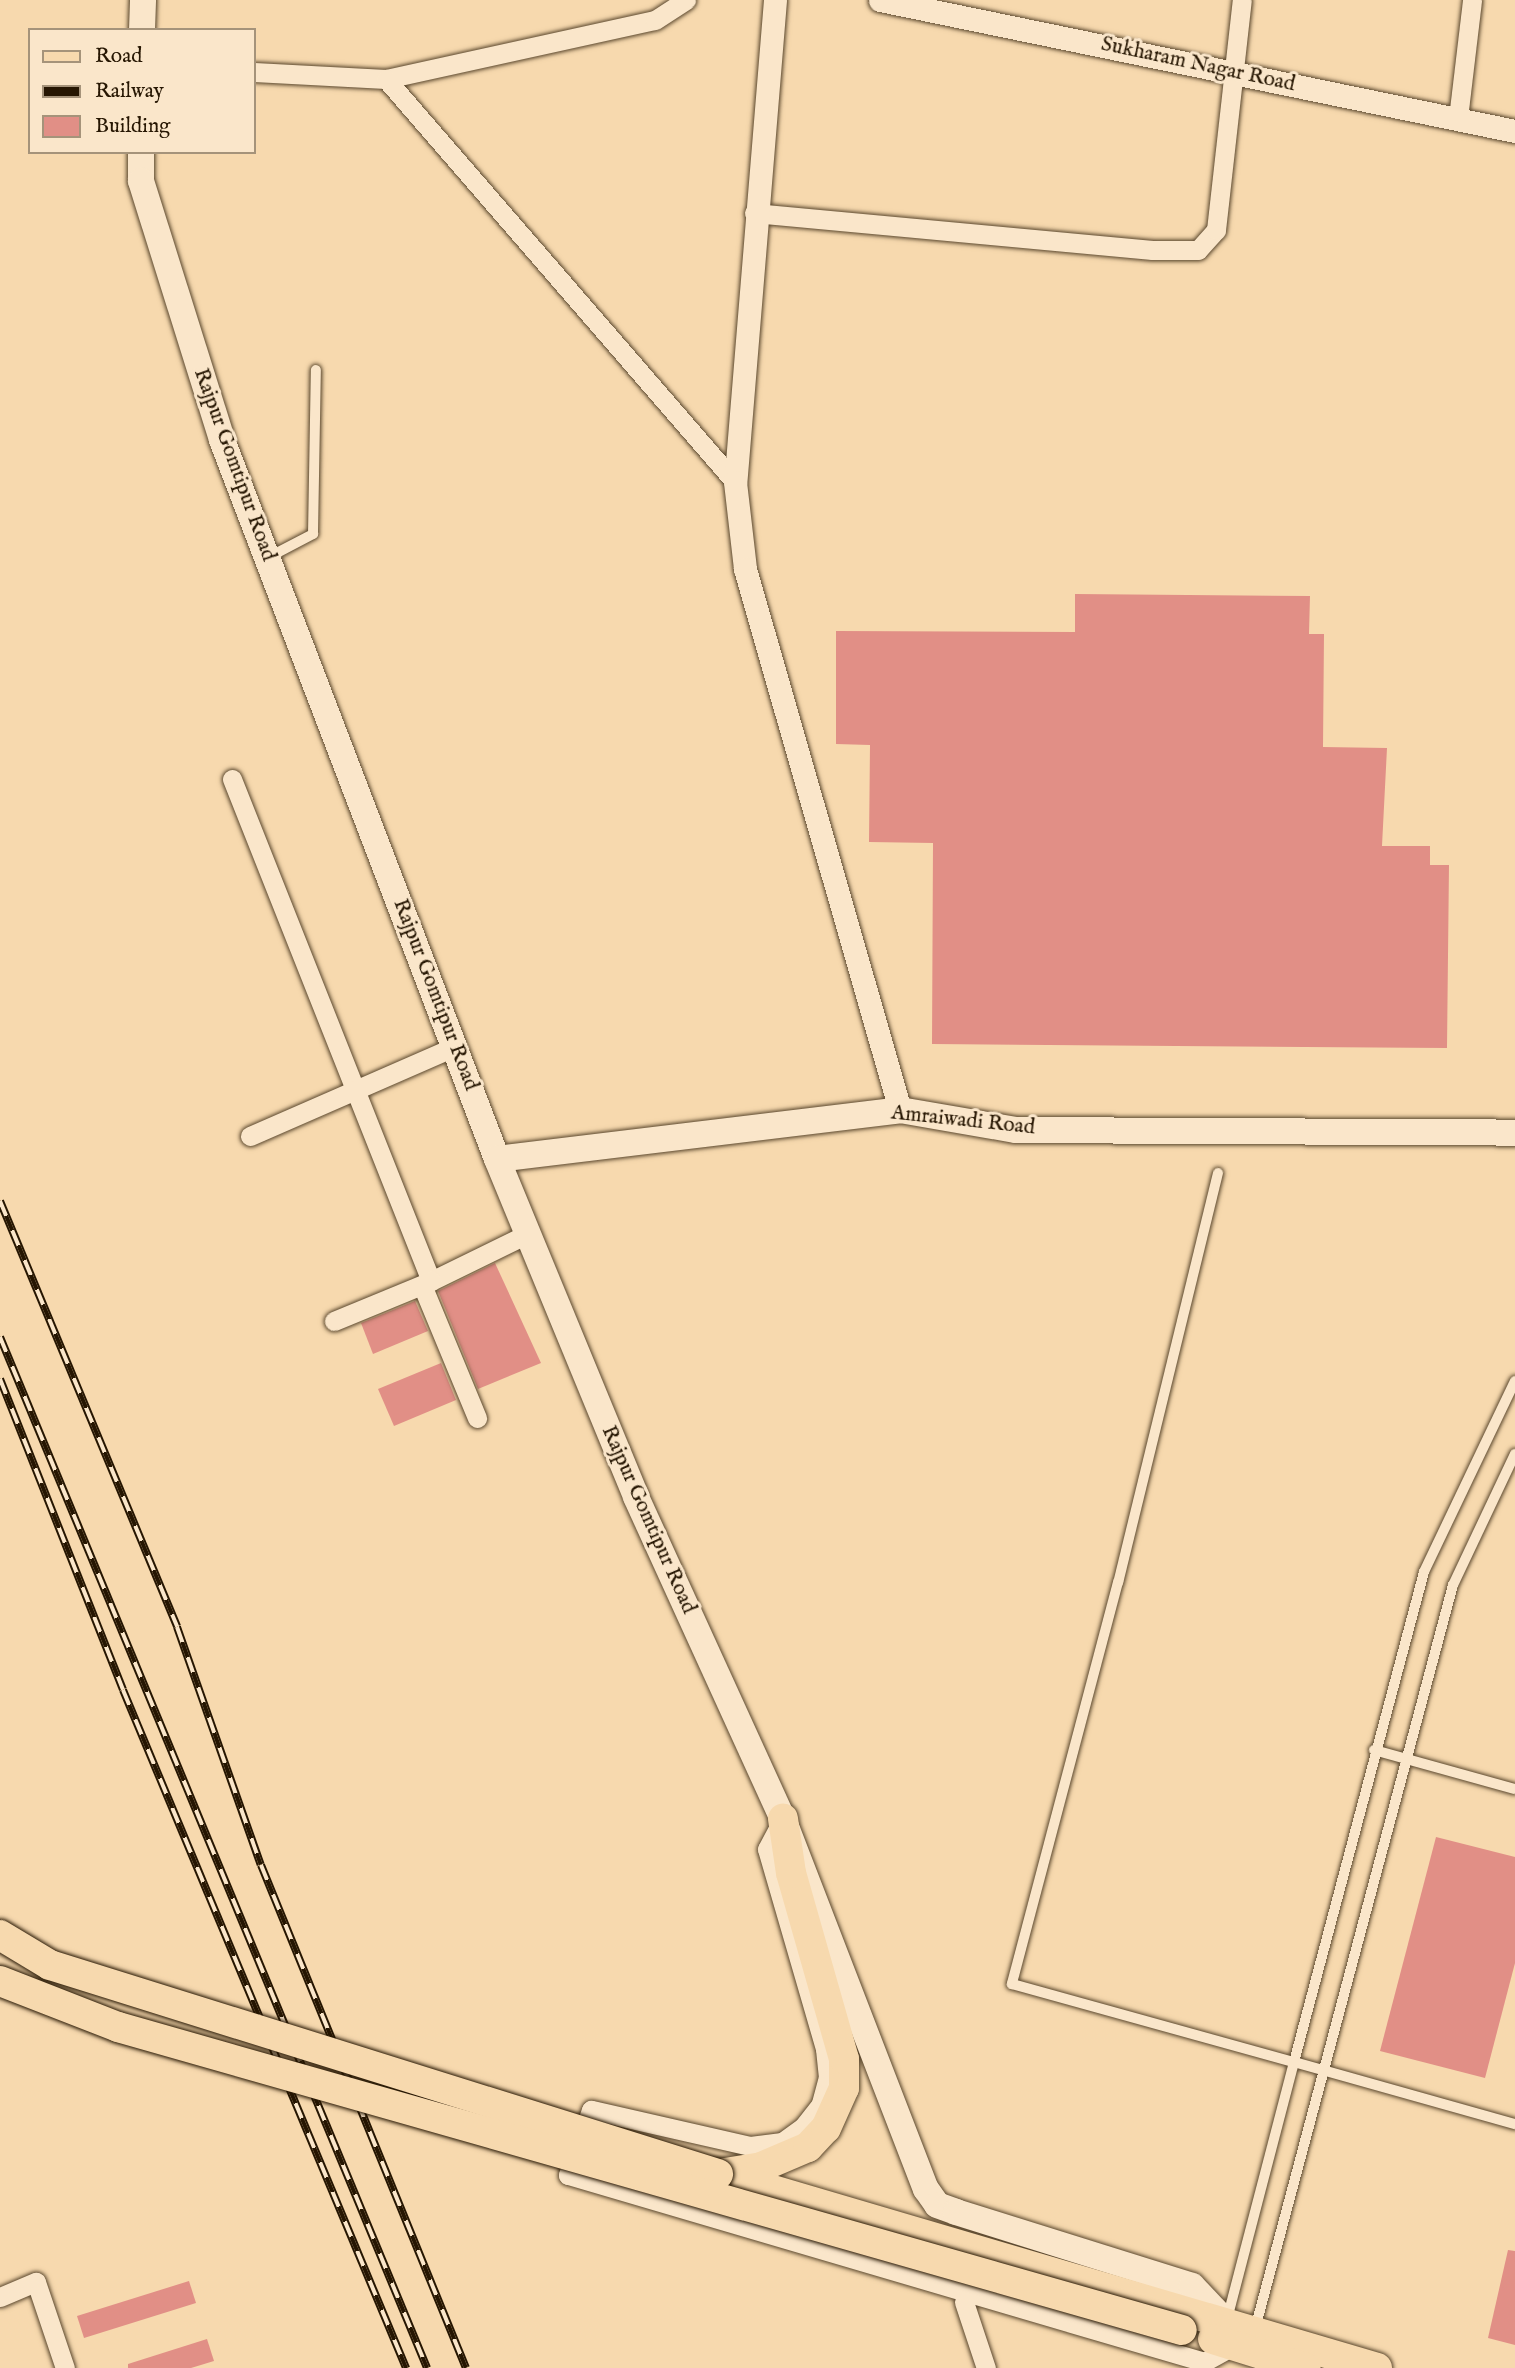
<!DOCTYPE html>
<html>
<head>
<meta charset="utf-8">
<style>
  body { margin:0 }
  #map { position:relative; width:1515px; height:2368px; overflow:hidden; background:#f7d9ae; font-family:"IM FELL English",serif }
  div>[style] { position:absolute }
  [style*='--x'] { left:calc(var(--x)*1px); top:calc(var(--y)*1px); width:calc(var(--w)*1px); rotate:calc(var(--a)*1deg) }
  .building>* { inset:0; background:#e18f86 }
  .roads { filter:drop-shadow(0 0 2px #5a472d) drop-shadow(0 0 2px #5a472d) }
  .service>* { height:10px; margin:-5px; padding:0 5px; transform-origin:5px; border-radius:5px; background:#fae6ca }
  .minor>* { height:19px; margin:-9.5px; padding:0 9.5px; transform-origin:9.5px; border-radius:9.5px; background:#fae6ca }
  .tertiary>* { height:23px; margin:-11.5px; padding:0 11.5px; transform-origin:11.5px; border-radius:11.5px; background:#fae6ca }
  .secondary>* { height:26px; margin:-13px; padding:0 13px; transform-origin:13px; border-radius:13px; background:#fae6ca }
  .primary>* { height:30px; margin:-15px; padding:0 15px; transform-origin:15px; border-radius:15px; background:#f7d9ae }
  .rail>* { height:8px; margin-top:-4px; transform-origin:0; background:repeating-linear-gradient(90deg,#fae6ca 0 16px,#261602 0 32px); box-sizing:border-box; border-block:2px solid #261602 }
  .bridges { filter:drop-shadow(0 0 2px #261602) drop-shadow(0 0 2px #261602) }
  .primary-bridge>* { height:30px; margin:-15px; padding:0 15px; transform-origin:15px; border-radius:15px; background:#f7d9ae }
  span { translate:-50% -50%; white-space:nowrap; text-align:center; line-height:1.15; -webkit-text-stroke:6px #fae6ca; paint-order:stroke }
  .street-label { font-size:21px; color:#261602 }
  .legend { position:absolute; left:28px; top:28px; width:228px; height:126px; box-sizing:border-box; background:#fae6ca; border:2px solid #a5937a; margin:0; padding:9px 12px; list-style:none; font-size:21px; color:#261602 }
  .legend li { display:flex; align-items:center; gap:14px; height:35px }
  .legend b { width:35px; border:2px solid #a5937a }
</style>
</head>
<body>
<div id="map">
  <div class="building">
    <div style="clip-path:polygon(1075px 594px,1310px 596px,1309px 634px,1324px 634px,1323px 747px,1387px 748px,1382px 846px,1430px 846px,1430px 865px,1449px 865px,1447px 1048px,932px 1044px,933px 843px,869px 842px,870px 745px,836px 744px,836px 631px,1075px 632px)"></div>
    <div style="clip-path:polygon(495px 1263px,541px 1363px,478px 1389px,438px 1291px)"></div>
    <div style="clip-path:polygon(415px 1301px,428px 1331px,373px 1354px,361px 1323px)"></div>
    <div style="clip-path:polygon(441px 1363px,456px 1400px,394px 1426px,378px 1389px)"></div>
    <div style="clip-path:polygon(1436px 1837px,1515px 1857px,1515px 1963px,1485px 2078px,1380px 2051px)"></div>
    <div style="clip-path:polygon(1508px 2250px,1515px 2251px,1515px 2345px,1488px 2338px)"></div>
    <div style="clip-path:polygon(189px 2281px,196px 2303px,84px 2338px,77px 2316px)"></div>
    <div style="clip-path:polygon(207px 2339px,214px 2361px,191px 2368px,128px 2368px,128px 2364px)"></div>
  </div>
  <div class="roads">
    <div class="service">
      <div style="--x:269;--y:557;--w:50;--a:-27.6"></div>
      <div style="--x:313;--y:534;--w:164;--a:-89"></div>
      <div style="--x:1218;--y:1173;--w:421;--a:103.7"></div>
      <div style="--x:1118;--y:1582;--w:416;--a:104.8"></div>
      <div style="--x:1012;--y:1984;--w:293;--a:15.5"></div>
      <div style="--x:1294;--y:2062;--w:266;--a:104.6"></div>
      <div style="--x:1515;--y:1381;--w:212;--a:115.5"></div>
      <div style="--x:1424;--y:1572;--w:507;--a:104.86"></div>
      <div style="--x:1294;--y:2062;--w:230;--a:15.7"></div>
      <div style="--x:1374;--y:1750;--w:146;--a:15.5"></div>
      <div style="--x:1255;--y:2329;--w:770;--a:-75.1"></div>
      <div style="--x:1453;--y:1585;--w:145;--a:-64.7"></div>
    </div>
    <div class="minor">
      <div style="--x:254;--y:72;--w:132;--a:3"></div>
      <div style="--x:386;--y:79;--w:275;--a:-12.4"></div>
      <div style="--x:655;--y:20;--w:37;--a:-33"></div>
      <div style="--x:386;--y:79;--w:533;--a:49.11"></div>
      <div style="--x:1458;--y:118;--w:119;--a:-83.2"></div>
      <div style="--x:754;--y:213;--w:400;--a:5.3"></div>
      <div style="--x:1152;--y:250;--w:46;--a:0"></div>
      <div style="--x:1198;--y:250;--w:27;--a:-48"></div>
      <div style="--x:1216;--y:230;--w:231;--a:-83.6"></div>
      <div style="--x:232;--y:779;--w:540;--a:68.38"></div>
      <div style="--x:431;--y:1281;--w:107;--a:-26.1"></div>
      <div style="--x:250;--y:1136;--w:223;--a:-23.6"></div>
      <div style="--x:422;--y:1285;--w:144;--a:67.5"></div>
      <div style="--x:334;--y:1321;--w:105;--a:-22.4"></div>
      <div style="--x:783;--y:1819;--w:34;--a:118"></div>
      <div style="--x:767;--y:1849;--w:208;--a:73.8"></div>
      <div style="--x:825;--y:2049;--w:28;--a:84"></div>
      <div style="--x:828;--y:2077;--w:28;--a:105"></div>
      <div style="--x:821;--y:2104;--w:29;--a:128"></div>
      <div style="--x:803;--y:2127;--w:26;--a:144"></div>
      <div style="--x:782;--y:2142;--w:32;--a:173"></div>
      <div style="--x:750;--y:2146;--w:163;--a:-167.2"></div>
      <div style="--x:591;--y:2110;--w:69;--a:109.5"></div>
      <div style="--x:568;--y:2175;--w:663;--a:16.38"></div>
      <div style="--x:1204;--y:2362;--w:35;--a:-29"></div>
      <div style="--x:0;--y:2297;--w:39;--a:-23"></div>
      <div style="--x:36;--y:2282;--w:91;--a:71.4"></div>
      <div style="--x:964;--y:2302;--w:70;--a:71.6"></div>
    </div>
    <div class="tertiary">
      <div style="--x:775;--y:0;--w:484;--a:94.7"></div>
      <div style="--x:735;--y:482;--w:88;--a:83.4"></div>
      <div style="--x:745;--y:569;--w:563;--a:74.01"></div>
      <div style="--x:880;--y:0;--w:648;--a:11.66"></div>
    </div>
    <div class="secondary">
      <div style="--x:142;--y:30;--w:30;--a:-88"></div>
      <div style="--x:141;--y:152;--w:29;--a:90"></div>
      <div style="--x:141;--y:181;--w:271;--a:72.6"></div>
      <div style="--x:222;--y:440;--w:770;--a:69.07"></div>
      <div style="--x:497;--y:1159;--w:365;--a:67.6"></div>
      <div style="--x:636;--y:1497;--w:354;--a:65.5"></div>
      <div style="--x:783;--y:1819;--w:397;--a:68.9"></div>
      <div style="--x:926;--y:2189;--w:19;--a:55"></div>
      <div style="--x:937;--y:2205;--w:20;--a:20"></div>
      <div style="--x:956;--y:2212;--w:247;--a:17.4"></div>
      <div style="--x:1192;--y:2286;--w:50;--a:46.6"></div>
      <div style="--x:497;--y:1159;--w:406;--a:-6.9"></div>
      <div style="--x:900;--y:1110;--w:118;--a:9.8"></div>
      <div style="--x:1016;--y:1130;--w:499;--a:0.3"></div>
    </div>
    <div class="primary">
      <div style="--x:725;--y:2173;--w:36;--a:-9"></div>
      <div style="--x:761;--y:2167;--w:51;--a:-23.1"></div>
      <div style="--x:808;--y:2147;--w:26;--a:-47"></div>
      <div style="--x:826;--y:2128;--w:44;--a:-65.8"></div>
      <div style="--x:844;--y:2088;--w:29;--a:-90"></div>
      <div style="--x:844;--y:2059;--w:193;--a:-105.9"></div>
      <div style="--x:791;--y:1873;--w:55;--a:-98.4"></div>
      <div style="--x:718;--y:2174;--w:687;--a:16.4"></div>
      <div style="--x:1213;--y:2339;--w:97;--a:17.3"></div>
    </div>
  </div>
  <div class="rail">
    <div style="--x:0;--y:1201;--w:461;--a:67.4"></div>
    <div style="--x:177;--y:1627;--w:252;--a:70.6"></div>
    <div style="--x:261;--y:1865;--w:543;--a:67.83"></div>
    <div style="--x:0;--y:1337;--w:1116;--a:67.5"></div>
    <div style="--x:0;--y:1379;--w:334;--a:68.4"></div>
    <div style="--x:123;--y:1690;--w:735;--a:67.34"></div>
  </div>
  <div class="bridges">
    <div class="primary-bridge">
      <div style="--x:0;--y:1935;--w:58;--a:31"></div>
      <div style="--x:50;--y:1965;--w:700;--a:17.37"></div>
      <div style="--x:0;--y:1981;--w:127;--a:21.3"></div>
      <div style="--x:118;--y:2027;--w:1106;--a:15.9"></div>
    </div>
  </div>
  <div class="street-label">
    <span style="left:1198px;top:65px;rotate:12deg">Sukharam Nagar Road</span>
    <span style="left:234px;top:465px;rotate:70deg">Rajpur Gomtipur Road</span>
    <span style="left:435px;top:995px;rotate:69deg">Rajpur Gomtipur Road</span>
    <span style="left:963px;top:1121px;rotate:6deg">Amraiwadi Road</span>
    <span style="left:648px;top:1520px;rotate:66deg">Rajpur Gomtipur Road</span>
  </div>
  <ul class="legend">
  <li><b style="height:9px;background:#f7d9ae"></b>Road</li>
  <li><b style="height:9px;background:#261602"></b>Railway</li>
  <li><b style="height:19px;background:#e18f86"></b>Building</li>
  </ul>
</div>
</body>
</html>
